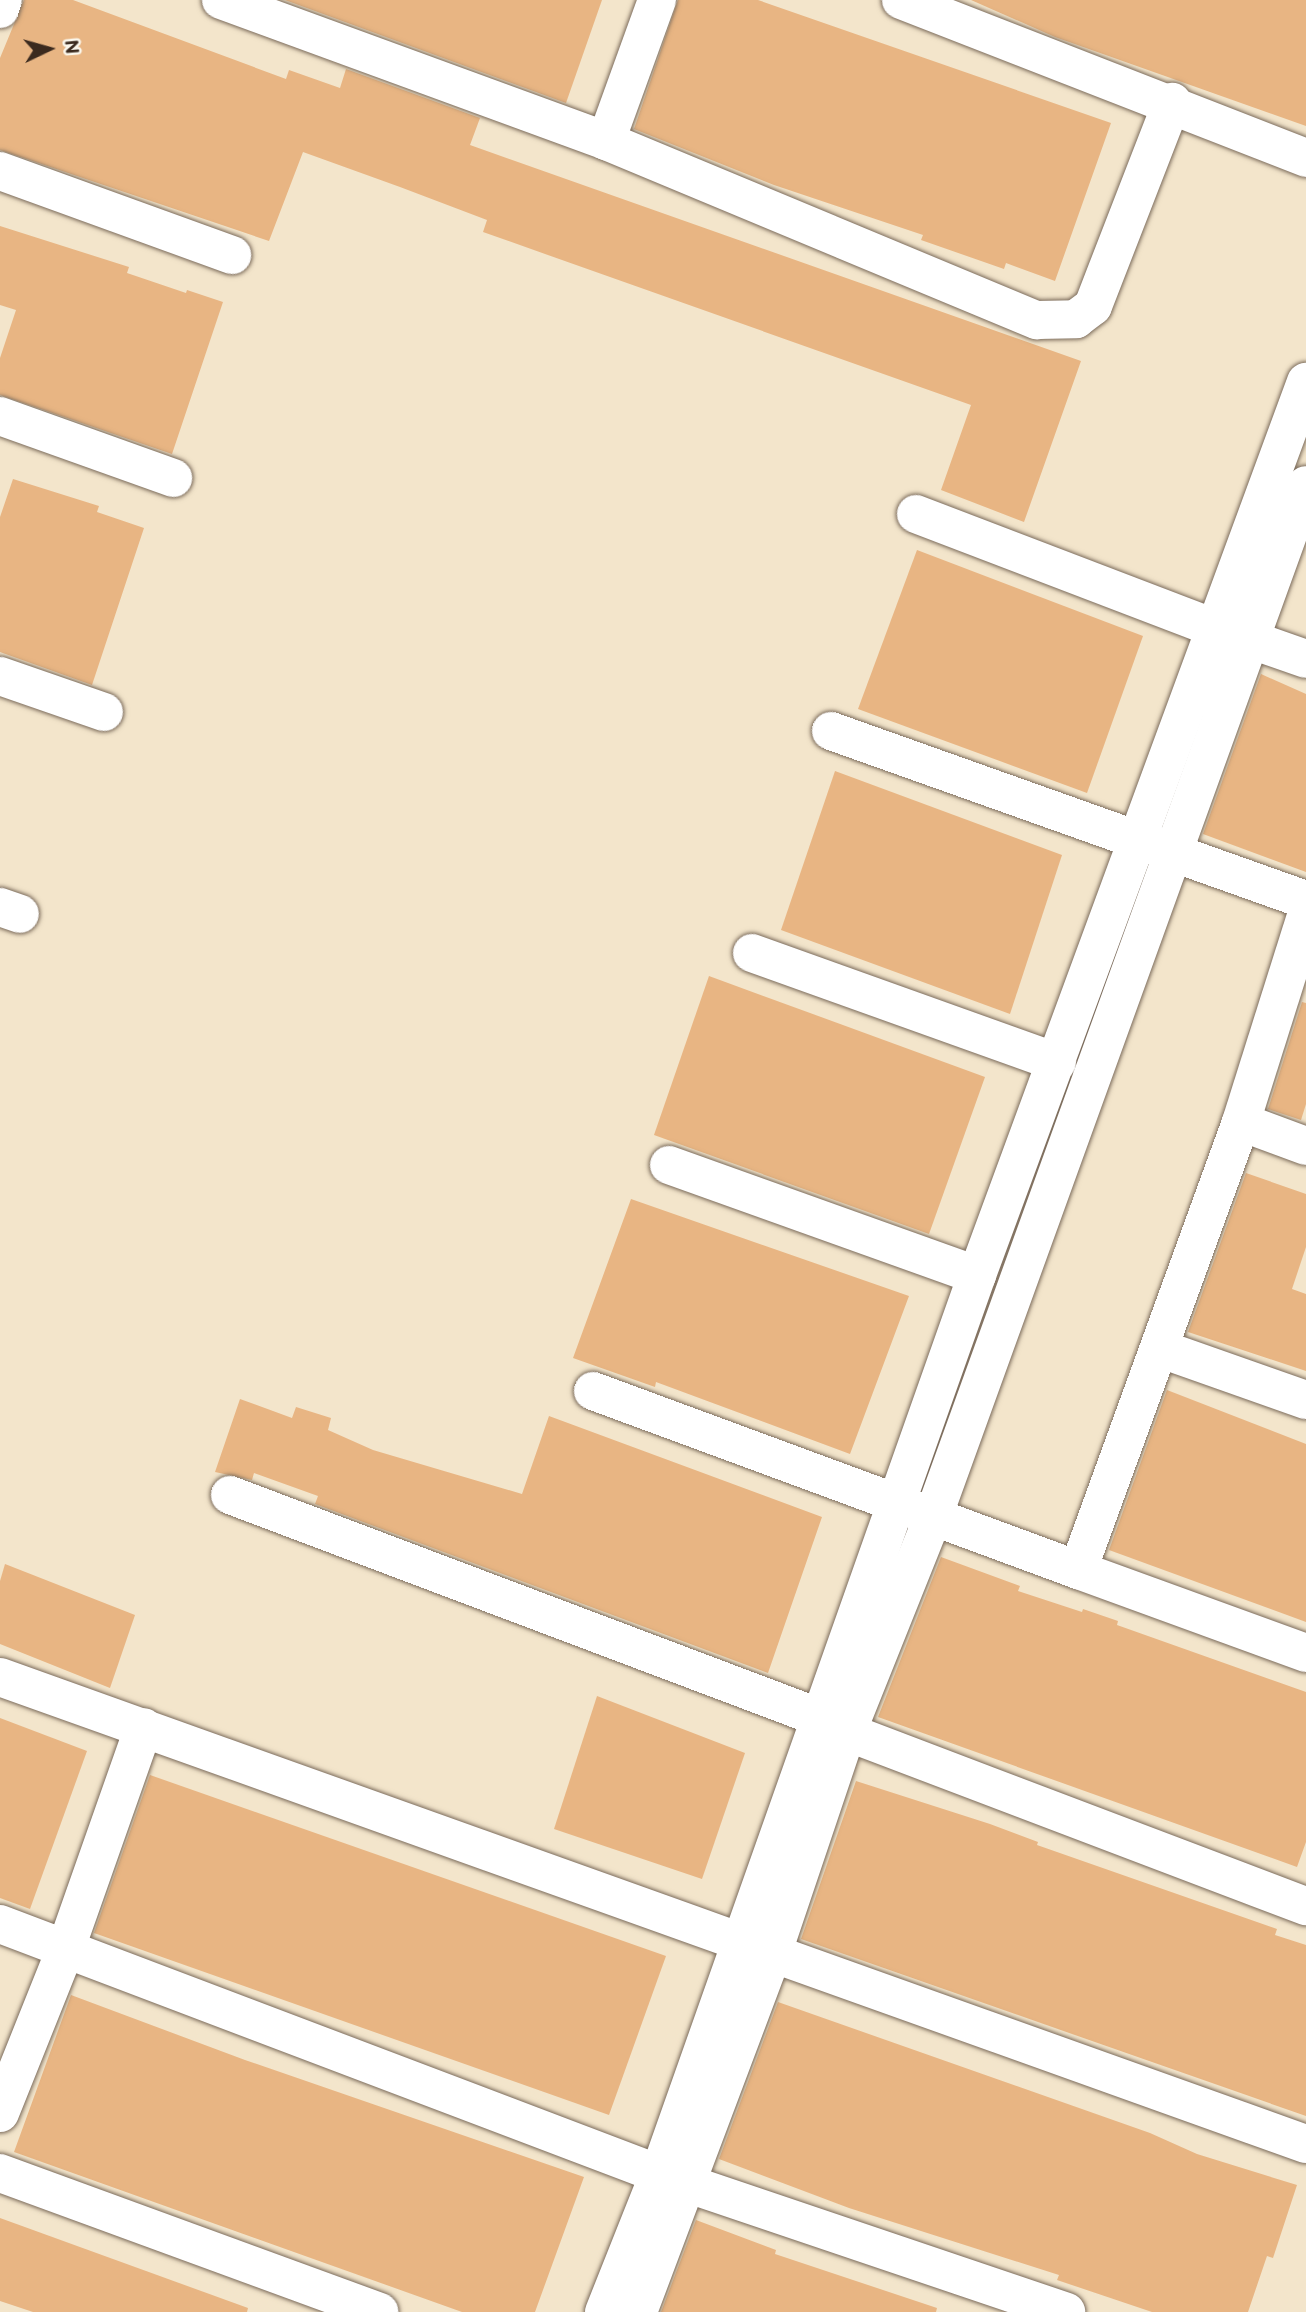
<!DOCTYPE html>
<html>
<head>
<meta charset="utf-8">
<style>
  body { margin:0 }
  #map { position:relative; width:1306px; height:2312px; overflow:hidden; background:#f3e5cb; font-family:"Balsamiq Sans",sans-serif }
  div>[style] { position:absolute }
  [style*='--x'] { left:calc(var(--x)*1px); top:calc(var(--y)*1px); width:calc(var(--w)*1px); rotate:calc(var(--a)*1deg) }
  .building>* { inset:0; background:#e8b583 }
  .roads { filter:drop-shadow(0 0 2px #7b6b5b) drop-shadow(0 0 2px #7b6b5b) }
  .street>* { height:38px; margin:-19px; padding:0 19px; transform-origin:19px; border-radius:19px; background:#fff }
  span { translate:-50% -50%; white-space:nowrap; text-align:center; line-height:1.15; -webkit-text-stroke:5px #fbf7ec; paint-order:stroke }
  .north { position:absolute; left:14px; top:14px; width:70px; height:70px; -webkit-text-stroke:5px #fbf7ec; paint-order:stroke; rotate:85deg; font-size:19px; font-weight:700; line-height:28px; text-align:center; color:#3b2a1e }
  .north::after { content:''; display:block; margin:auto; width:24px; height:32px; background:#3b2a1e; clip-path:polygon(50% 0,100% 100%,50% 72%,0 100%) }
</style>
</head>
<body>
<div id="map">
  <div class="building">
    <div style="clip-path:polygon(24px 0,73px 0,286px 79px,289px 70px,340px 88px,346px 69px,480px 118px,470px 145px,1081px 361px,1024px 522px,941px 490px,971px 405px,483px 232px,487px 220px,400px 187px,303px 152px,269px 241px,0 150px,0 58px)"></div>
    <div style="clip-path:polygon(285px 0,602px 0,566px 103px)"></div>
    <div style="clip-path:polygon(678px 0,758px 0,1111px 123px,1055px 281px,1006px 263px,1004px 269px,921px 240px,923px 235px,774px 185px,634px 129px)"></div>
    <div style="clip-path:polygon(971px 0,1306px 0,1306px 126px,1055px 37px)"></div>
    <div style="clip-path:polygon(0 226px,129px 267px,127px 273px,186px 293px,187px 290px,223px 302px,172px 454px,0 395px,0 358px,16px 310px,0 305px)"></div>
    <div style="clip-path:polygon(13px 479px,99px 506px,97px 512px,144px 528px,92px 685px,0 652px,0 517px)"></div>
    <div style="clip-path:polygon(917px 550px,1143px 636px,1087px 793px,858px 709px)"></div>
    <div style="clip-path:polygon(1261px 674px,1306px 694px,1306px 872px,1203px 834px)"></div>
    <div style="clip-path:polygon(835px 771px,1062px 855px,1010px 1014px,781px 930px)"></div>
    <div style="clip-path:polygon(709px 976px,985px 1077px,929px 1234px,654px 1135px)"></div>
    <div style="clip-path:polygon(1302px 1002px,1306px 1003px,1306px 1104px,1301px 1120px,1268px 1109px)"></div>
    <div style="clip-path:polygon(1246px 1173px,1306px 1194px,1306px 1247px,1292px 1289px,1306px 1294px,1306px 1371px,1188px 1332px)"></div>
    <div style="clip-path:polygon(631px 1199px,909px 1296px,850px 1454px,656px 1382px,655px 1387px,573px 1358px)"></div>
    <div style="clip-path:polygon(1167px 1390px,1306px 1444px,1306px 1622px,1109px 1550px)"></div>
    <div style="clip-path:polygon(240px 1399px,292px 1418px,296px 1407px,331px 1418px,328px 1430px,373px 1450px,522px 1494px,549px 1416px,822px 1517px,768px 1673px,315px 1504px,318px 1496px,254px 1473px,252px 1480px,215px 1472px)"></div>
    <div style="clip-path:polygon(941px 1557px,1020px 1586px,1018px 1591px,1082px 1612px,1083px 1609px,1118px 1621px,1117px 1625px,1306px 1692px,1306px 1842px,1297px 1867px,878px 1717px)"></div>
    <div style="clip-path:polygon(5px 1564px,135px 1615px,110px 1688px,0 1644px,0 1581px)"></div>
    <div style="clip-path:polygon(597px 1696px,745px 1753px,702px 1879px,554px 1829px)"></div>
    <div style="clip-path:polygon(0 1718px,87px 1751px,30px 1909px,0 1898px)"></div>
    <div style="clip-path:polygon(150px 1775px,666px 1956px,609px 2115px,94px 1933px)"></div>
    <div style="clip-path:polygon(856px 1781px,990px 1824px,1038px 1842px,1037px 1845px,1277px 1929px,1275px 1935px,1306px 1945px,1306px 2116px,801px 1939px)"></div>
    <div style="clip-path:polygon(71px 1995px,245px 2060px,584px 2177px,535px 2312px,462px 2312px,14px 2152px)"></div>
    <div style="clip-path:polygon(778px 2002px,1150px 2133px,1197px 2154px,1297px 2185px,1273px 2258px,1267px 2256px,1248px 2312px,1152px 2312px,1057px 2280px,1059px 2275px,849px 2208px,719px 2159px)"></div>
    <div style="clip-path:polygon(0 2218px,248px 2308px,247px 2312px,33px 2312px,0 2301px)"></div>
    <div style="clip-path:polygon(696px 2220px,776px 2250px,775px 2254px,937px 2308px,936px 2312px,661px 2312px)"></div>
  </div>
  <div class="roads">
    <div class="street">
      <div style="--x:221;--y:0;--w:410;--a:20.1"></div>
      <div style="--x:606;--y:141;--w:467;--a:22.6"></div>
      <div style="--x:1037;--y:320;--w:39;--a:-1"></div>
      <div style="--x:1076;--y:319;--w:21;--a:-37"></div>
      <div style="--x:1093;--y:306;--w:219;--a:-68.8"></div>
      <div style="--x:901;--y:0;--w:435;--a:21.3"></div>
      <div style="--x:0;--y:9;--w:9;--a:-72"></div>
      <div style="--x:606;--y:141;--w:150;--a:-70.1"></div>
      <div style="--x:0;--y:171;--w:247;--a:19.9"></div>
      <div style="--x:0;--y:416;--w:184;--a:19.7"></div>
      <div style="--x:916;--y:514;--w:322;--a:20.9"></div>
      <div style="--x:1249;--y:639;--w:60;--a:19.3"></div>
      <div style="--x:0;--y:676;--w:110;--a:19.1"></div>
      <div style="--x:831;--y:731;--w:504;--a:19.59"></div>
      <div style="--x:0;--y:907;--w:21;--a:19"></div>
      <div style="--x:752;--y:953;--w:324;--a:19.7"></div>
      <div style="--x:1241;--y:1122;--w:69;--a:20.3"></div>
      <div style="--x:669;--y:1165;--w:327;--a:19.7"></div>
      <div style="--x:1161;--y:1349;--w:154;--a:19.4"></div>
      <div style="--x:593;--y:1391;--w:517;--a:20.26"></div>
      <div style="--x:1078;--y:1570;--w:477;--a:-70"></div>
      <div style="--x:1241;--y:1122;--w:216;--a:-72.5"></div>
      <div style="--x:230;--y:1495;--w:629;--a:20.68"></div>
      <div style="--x:1078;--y:1570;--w:243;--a:20"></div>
      <div style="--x:0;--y:1677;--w:1387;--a:19.68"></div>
      <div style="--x:847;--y:1732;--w:491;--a:20.8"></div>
      <div style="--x:0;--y:1924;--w:705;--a:20.77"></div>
      <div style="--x:659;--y:2174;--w:430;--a:18.7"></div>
      <div style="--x:0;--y:2113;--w:178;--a:-68.2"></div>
      <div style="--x:66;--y:1948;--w:234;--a:-70.6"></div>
      <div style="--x:0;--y:2173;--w:404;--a:20.1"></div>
      <div style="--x:604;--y:2312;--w:149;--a:-68.3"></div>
      <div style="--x:659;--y:2174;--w:954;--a:-70.52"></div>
      <div style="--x:977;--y:1275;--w:952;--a:-69.78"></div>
      <div style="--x:638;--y:2312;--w:384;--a:-69.4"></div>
      <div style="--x:773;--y:1952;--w:232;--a:-71.4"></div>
      <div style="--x:847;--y:1732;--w:232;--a:-68.2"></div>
      <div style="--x:933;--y:1517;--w:1097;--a:-70.13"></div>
    </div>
  </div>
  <div class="north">N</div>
</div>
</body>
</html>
